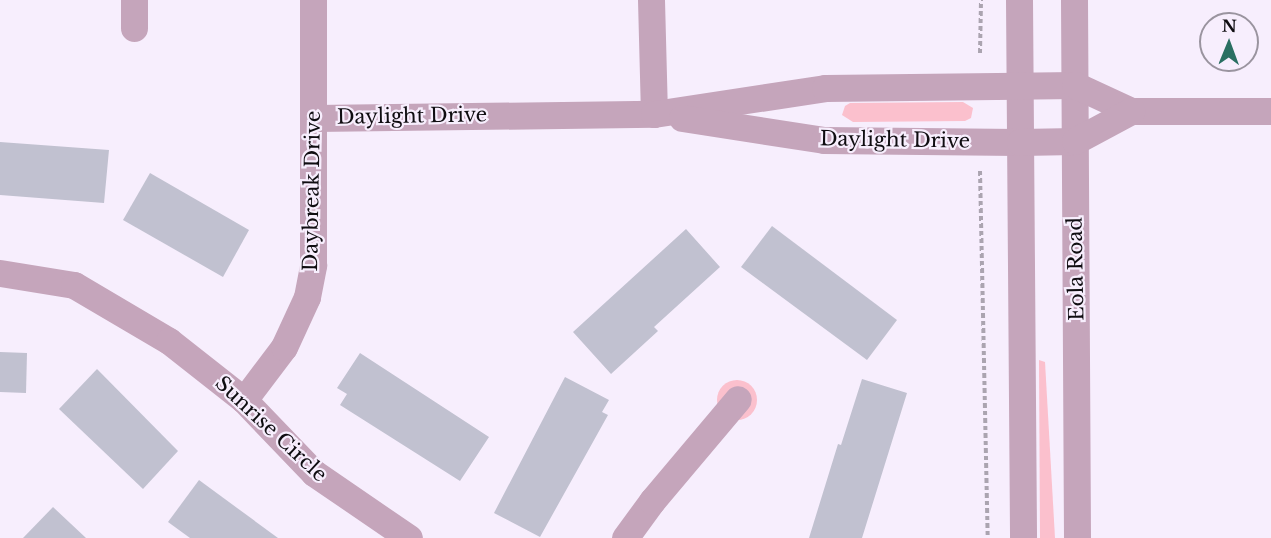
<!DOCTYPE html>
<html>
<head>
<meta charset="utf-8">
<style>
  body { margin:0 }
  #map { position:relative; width:1271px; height:538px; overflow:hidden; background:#f7eefd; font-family:"Libre Baskerville",serif }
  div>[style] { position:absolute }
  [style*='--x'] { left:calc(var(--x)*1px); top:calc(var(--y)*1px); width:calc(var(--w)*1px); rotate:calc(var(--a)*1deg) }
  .green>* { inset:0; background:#fbc0cd }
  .round { border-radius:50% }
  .building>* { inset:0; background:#c1c1d0 }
  .path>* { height:4px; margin-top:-2px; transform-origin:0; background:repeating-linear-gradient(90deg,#aba4b0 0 4.5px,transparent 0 7.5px) }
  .minor>* { height:27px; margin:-13.5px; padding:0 13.5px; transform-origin:13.5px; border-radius:13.5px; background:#c5a5bb }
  span { translate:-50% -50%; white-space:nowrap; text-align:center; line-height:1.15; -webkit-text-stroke:4.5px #f7eefd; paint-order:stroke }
  .street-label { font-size:20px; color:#0f0d11 }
  .north { position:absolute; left:1199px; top:12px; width:60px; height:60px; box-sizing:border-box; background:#f7eefd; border:2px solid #9a949f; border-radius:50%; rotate:1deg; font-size:16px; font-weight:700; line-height:24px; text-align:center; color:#0f0d11 }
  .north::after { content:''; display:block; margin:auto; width:21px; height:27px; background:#2a6f62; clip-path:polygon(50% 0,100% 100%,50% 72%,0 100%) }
</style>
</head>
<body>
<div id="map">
  <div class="green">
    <div style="clip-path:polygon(963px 102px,973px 108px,971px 118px,965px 121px,853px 122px,842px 115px,845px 106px,850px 103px)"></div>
    <div style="clip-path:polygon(1039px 360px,1045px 362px,1055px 538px,1040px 538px)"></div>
    <div class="round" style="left:717px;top:380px;width:40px;height:40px"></div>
  </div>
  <div class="building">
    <div style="clip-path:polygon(0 142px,109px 150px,104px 203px,0 195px)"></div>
    <div style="clip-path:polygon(150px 173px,249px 230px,223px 277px,123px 220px)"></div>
    <div style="clip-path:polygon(772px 226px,897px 320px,867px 360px,741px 267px)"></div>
    <div style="clip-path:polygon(686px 229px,720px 267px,654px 327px,658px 331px,611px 374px,573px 332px)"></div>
    <div style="clip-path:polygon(0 352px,27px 353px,26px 393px,0 392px)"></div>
    <div style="clip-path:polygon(360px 353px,489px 437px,460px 481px,340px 405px,347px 394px,337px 388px)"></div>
    <div style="clip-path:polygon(97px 369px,178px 451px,143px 489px,59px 409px)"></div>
    <div style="clip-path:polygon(565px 377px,609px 400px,602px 412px,608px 415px,540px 537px,494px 513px)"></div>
    <div style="clip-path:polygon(862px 379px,907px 393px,862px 538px,809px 538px,838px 444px,841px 445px)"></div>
    <div style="clip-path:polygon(199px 480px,278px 538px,190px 538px,168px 522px)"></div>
    <div style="clip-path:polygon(53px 507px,86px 538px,23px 538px)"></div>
  </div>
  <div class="path">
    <div style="--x:980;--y:53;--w:53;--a:-88.9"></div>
    <div style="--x:980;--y:171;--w:367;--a:88.8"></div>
  </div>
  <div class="minor">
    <div style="--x:651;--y:0;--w:114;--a:88.5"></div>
    <div style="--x:1019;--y:0;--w:538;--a:89.57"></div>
    <div style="--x:1074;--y:0;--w:538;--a:89.68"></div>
    <div style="--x:134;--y:28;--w:28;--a:-90"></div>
    <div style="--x:315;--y:118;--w:339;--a:-0.7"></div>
    <div style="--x:654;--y:114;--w:173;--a:-8.6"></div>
    <div style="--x:825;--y:88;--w:250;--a:-0.7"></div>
    <div style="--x:1075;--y:85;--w:62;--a:24.9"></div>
    <div style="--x:1131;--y:111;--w:140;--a:0"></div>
    <div style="--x:682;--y:118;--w:144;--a:8.8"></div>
    <div style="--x:824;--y:140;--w:196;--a:0.6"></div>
    <div style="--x:1020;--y:142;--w:55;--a:-1"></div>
    <div style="--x:1075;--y:141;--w:64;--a:-28.2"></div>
    <div style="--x:0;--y:273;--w:75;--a:9.2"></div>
    <div style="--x:74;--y:285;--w:110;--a:30.5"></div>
    <div style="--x:169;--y:341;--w:95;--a:38.2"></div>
    <div style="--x:244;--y:400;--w:101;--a:46.2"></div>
    <div style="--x:314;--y:473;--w:115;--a:34.4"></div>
    <div style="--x:244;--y:400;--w:66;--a:-53"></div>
    <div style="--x:284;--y:347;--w:55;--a:-65.3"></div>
    <div style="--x:307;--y:297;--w:33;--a:-79"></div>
    <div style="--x:313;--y:265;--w:265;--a:-90"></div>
    <div style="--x:625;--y:538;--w:46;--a:-53.9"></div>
    <div style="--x:652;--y:501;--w:133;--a:-49.9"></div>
  </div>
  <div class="street-label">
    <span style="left:412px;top:116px;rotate:-1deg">Daylight Drive</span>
    <span style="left:895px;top:140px;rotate:1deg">Daylight Drive</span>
    <span style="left:312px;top:191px;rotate:-89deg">Daybreak Drive</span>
    <span style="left:1076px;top:269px;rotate:-91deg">Eola Road</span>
    <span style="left:271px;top:429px;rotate:43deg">Sunrise Circle</span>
  </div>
  <div class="north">N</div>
</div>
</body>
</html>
